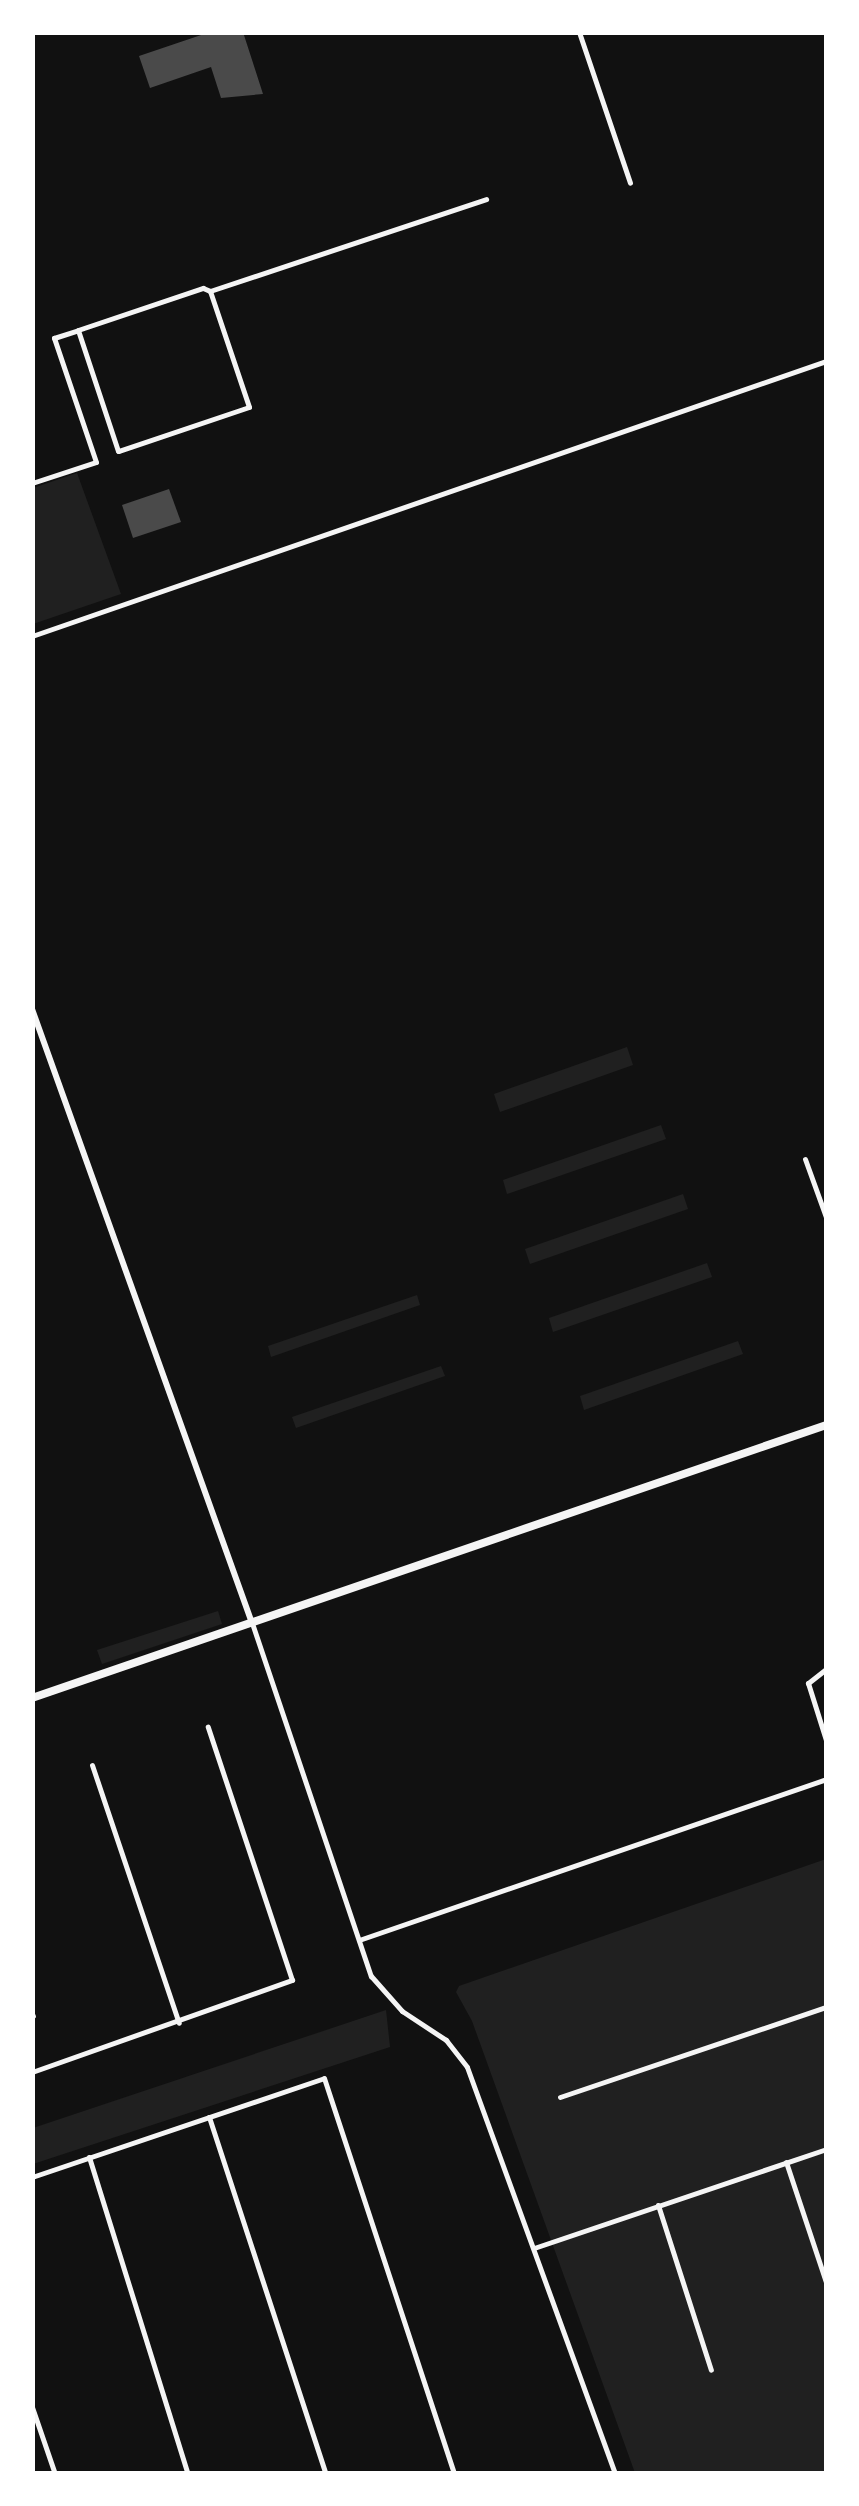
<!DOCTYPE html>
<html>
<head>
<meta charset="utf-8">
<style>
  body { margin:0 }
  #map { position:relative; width:859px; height:2506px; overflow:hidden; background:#111; font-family:Lato,sans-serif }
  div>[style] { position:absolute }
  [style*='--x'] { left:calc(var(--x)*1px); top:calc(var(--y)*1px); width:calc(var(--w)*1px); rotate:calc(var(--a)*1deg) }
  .green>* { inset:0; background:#202020 }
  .building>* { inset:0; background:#4a4a4a }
  .minor>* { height:5px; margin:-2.5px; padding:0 2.5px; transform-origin:2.5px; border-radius:2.5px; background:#f5f5f5 }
  .tertiary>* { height:6px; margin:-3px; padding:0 3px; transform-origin:3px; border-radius:3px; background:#f5f5f5 }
  .secondary>* { height:8px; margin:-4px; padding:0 4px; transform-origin:4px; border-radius:4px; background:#f5f5f5 }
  span { translate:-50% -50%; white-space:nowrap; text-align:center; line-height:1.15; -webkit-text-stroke:8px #fff; paint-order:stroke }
  .frame { position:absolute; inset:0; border:35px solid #fff; pointer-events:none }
</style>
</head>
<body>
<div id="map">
  <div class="green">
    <div style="clip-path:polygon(77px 473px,121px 594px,33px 624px,33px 488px)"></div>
    <div style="clip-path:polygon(627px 1047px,633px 1065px,500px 1112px,494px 1094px)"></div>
    <div style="clip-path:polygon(661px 1125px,666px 1139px,507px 1194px,503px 1180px)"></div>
    <div style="clip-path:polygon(683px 1194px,688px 1209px,530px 1264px,525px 1249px)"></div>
    <div style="clip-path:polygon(707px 1263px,712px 1277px,553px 1332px,549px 1318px)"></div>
    <div style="clip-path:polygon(417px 1295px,420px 1305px,271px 1357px,268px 1346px)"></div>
    <div style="clip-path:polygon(738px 1341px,743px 1354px,584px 1410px,580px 1396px)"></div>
    <div style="clip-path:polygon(441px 1366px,445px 1376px,296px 1428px,292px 1417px)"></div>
    <div style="clip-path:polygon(218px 1611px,222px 1624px,102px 1664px,97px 1650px)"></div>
    <div style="clip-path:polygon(826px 1859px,826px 2473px,635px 2473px,472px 2021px,456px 1992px,459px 1986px)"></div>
    <div style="clip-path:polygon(386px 2010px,390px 2047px,33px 2164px,33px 2128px)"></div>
  </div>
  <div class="building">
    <div style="clip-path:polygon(210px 32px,243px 32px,263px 94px,221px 98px,211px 67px,150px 88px,139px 56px)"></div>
    <div style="clip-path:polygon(169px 489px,181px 522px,133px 538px,122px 505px)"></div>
  </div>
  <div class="minor">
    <div style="--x:579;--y:32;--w:159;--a:71.3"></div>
    <div style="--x:210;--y:291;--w:291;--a:-18.4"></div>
    <div style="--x:32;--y:483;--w:67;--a:-18.2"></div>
    <div style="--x:96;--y:462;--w:131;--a:-108.7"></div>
    <div style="--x:54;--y:338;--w:25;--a:-18"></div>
    <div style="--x:78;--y:330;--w:132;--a:-18.6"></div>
    <div style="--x:203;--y:288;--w:8;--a:23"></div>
    <div style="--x:210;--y:291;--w:122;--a:71.4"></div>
    <div style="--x:249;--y:407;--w:138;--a:161.4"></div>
    <div style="--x:118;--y:451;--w:127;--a:-108.3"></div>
    <div style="--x:32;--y:636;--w:840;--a:-19.1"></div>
    <div style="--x:805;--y:1159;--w:62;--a:70.1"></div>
    <div style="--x:252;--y:1623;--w:373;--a:71.4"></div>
    <div style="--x:371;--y:1976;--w:47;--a:48.5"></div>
    <div style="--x:402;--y:2011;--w:53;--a:33.4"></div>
    <div style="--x:446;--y:2040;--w:34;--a:52"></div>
    <div style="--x:467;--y:2067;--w:433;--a:70"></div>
    <div style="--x:826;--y:1669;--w:23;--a:142"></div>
    <div style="--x:808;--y:1683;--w:60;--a:72.5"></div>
    <div style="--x:92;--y:1765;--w:272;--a:71.4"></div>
    <div style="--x:359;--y:1940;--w:494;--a:-19"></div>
    <div style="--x:32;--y:2014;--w:2;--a:63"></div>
    <div style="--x:32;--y:2072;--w:276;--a:-19.5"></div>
    <div style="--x:292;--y:1980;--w:267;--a:-108.4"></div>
    <div style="--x:560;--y:2097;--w:281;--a:-18.7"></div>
    <div style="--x:209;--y:2117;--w:376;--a:71.9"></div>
    <div style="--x:89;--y:2157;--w:332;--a:72.7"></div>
    <div style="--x:786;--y:2162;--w:126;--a:71.6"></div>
    <div style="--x:32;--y:2177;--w:308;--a:-18.7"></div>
    <div style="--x:324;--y:2078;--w:417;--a:71.8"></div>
    <div style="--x:658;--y:2205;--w:173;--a:72.2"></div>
    <div style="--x:534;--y:2248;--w:308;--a:-18.7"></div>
    <div style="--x:32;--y:2407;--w:71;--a:71.1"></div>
  </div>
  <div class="tertiary">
    <div style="--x:32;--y:1009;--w:652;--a:70.29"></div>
  </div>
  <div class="secondary">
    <div style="--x:32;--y:1698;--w:840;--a:-18.97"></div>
  </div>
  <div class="frame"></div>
</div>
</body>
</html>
